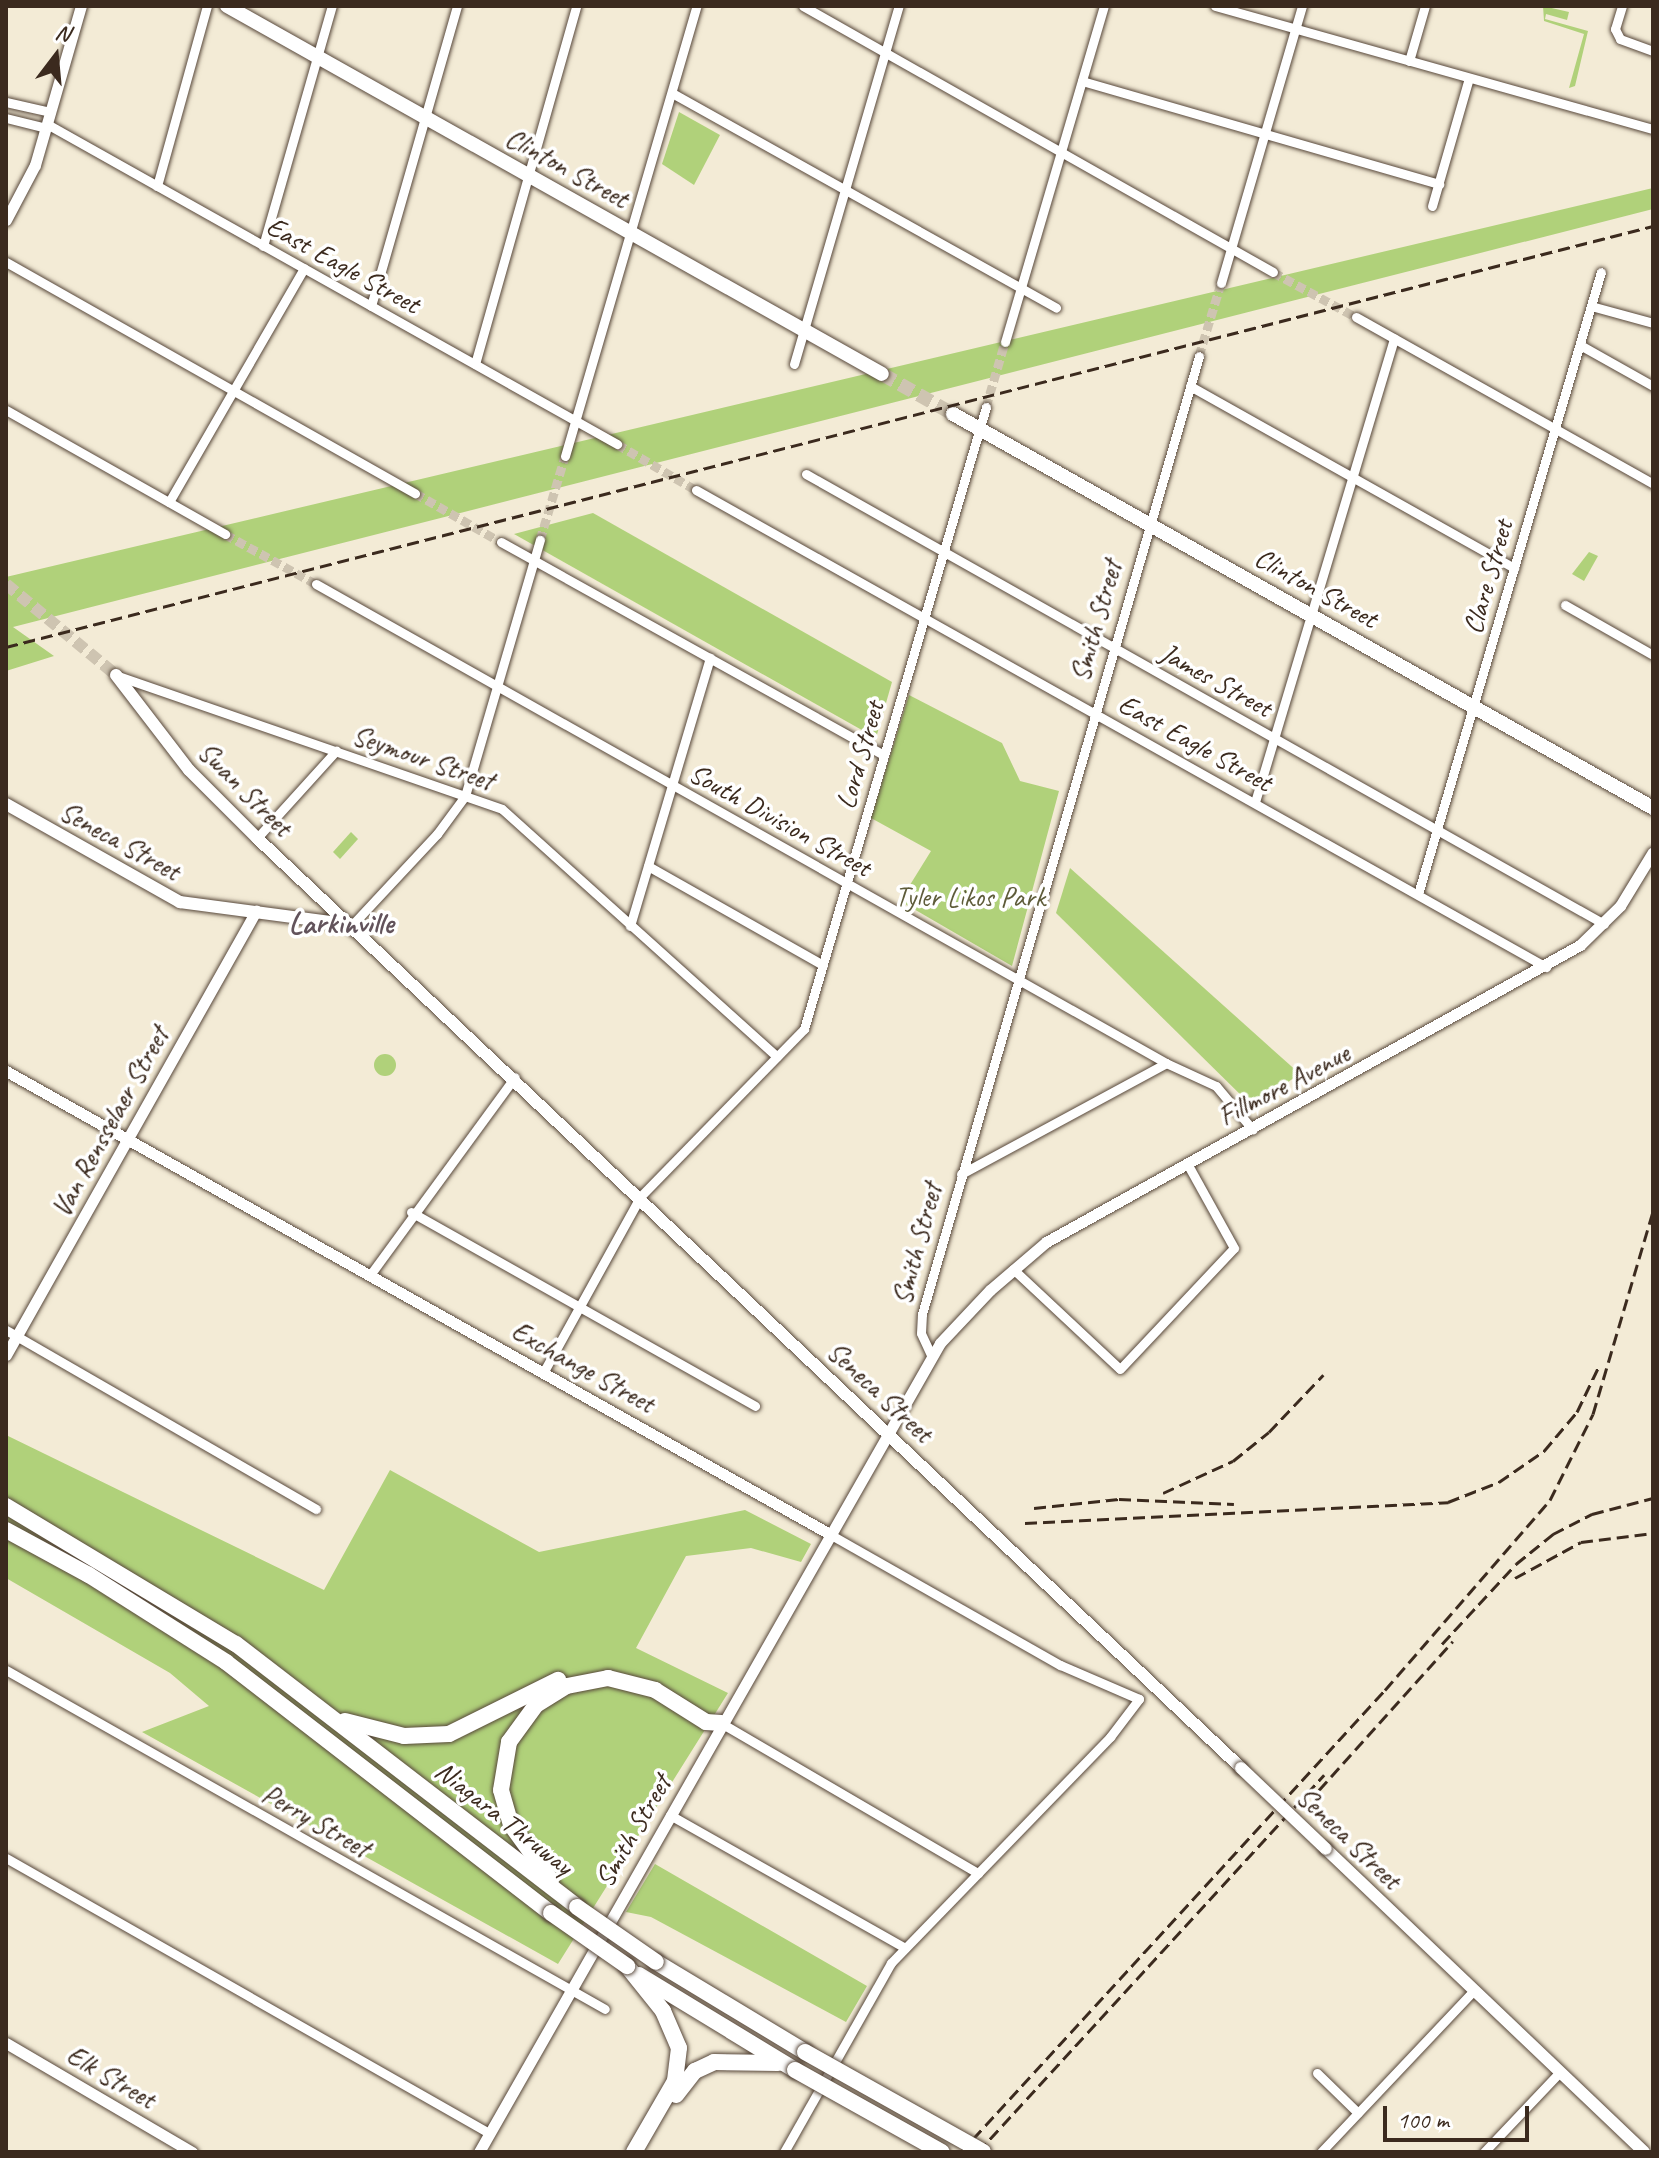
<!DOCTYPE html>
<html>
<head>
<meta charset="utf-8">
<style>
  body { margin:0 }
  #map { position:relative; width:1659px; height:2158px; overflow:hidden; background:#f3ebd6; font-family:Caveat,sans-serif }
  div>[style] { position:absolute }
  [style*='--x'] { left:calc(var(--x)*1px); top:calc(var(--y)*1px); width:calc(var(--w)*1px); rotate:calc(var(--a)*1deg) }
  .green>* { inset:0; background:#b0d17a }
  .round { border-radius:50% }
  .minor-tunnel>* { height:9px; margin-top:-4.5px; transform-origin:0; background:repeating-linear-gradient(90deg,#cec4b1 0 9px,transparent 0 13.5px) }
  .secondary-tunnel>* { height:12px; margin-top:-6px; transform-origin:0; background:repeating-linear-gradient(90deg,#cec4b1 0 12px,transparent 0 18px) }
  .primary-tunnel>* { height:14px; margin-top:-7px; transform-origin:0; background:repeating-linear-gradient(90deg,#cec4b1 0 14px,transparent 0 21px) }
  .roads { filter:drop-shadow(0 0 2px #57473a) drop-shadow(0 0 2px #57473a) }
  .minor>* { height:9px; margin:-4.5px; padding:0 4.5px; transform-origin:4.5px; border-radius:4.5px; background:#fff }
  .tertiary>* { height:11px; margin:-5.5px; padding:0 5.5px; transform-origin:5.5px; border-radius:5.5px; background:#fff }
  .secondary>* { height:12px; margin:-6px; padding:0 6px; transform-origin:6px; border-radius:6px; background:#fff }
  .primary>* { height:14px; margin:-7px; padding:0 7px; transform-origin:7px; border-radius:7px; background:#fff }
  .motorway>* { height:16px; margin:-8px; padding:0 8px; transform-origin:8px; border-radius:8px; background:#fff }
  .rail>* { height:3px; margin-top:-1.5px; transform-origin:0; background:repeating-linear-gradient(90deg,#3b2a1e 0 12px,transparent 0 18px) }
  .bridges { filter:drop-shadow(0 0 2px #57473a) drop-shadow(0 0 2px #57473a) }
  .secondary-bridge>* { height:12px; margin:-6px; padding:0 6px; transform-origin:6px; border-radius:6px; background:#fff }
  .motorway-bridge>* { height:16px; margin:-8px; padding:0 8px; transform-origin:8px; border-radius:8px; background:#fff }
  span { translate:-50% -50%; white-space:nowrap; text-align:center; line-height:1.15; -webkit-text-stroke:7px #fff; paint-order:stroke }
  .street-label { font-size:28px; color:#3b2a1e }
  .park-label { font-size:28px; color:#5e5c3a }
  .neighbourhood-label { font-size:30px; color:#62535b; font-weight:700 }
  .frame { position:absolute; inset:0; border:8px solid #3b2a1e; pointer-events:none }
  .north { position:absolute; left:16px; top:16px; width:80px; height:80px; -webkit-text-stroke:6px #fff; paint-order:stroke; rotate:16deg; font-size:22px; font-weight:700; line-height:32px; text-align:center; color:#3b2a1e }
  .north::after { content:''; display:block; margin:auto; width:28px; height:36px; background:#3b2a1e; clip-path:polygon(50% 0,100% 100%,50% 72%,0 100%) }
  .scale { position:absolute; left:1383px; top:2106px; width:146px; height:36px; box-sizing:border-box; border:4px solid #3b2a1e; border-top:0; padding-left:10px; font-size:24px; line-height:28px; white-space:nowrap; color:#3b2a1e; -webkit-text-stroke:6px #fff; paint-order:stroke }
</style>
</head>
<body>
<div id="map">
  <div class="green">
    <div style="clip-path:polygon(1543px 6px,1569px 12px,1567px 20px,1546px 14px,1545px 19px,1588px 31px,1575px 86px,1569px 88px,1584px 34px,1544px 21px)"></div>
    <div style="clip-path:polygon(679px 112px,720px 135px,694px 185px,662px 164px)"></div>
    <div style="clip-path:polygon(1653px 188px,1653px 209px,13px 627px,54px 656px,6px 671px,6px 577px)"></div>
    <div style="clip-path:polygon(593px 513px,892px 682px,876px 738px,514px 534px)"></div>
    <div style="clip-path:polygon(1589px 552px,1598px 556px,1584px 581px,1572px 574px)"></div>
    <div style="clip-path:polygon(909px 695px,1002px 743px,1020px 781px,1059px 791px,1012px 966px,900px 901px,931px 851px,871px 818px)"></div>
    <div style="clip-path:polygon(351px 832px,358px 839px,340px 859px,333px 852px)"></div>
    <div style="clip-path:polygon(1070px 868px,1300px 1074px,1252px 1106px,1056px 913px)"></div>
    <div class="round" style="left:374px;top:1054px;width:22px;height:22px"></div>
    <div style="clip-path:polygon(6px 1435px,324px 1590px,390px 1470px,539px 1552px,745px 1510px,811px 1544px,801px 1562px,751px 1548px,686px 1556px,636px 1648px,728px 1693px,558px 1964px,142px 1732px,209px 1706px,170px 1673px,6px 1578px)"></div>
    <div style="clip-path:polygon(655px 1864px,867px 1986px,846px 2022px,651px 1917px,626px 1912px)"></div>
  </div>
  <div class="minor-tunnel">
    <div style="--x:1273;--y:272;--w:94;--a:28.5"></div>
    <div style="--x:1199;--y:356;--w:76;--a:-73.2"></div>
    <div style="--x:986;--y:407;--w:68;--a:-73.7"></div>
    <div style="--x:617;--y:444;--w:91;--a:30.2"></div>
    <div style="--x:415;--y:493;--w:99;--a:29.7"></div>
    <div style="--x:225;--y:534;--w:104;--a:28.8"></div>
    <div style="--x:540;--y:540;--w:88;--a:-73.4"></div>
  </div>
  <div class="secondary-tunnel">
    <div style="--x:6;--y:584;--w:143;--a:39.6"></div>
  </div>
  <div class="primary-tunnel">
    <div style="--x:882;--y:374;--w:81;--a:29.4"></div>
  </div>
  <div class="roads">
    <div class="minor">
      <div style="--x:803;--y:6;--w:540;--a:29.51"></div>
      <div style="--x:1215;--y:6;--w:455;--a:15.7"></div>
      <div style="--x:1622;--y:6;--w:24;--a:107"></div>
      <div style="--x:1615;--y:29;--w:11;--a:63"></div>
      <div style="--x:1620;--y:39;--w:35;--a:20"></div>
      <div style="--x:1409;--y:61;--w:57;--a:-73.8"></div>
      <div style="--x:1082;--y:81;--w:372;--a:16.1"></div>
      <div style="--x:672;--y:93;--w:440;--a:29.2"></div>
      <div style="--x:6;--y:102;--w:45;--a:12.8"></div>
      <div style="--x:6;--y:118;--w:41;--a:14"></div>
      <div style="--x:47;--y:124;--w:654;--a:29.31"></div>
      <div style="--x:157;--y:186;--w:187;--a:-74.5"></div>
      <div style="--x:1432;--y:206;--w:133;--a:-73.9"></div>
      <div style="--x:263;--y:246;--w:250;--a:-74"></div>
      <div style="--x:6;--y:262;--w:470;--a:29.5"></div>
      <div style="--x:1221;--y:283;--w:289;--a:-73.7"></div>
      <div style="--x:371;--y:306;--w:312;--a:-74"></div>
      <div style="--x:1591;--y:306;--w:64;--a:15.3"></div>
      <div style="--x:1356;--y:317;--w:341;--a:29.3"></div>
      <div style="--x:1005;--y:342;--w:350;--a:-73.6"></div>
      <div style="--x:1580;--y:345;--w:84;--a:29.3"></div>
      <div style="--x:475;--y:364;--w:372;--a:-74.2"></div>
      <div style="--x:794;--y:364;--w:373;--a:-73.7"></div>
      <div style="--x:1190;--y:386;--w:372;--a:29.3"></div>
      <div style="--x:6;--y:410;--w:252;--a:29.5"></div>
      <div style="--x:565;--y:456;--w:469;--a:-73.7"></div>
      <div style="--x:806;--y:474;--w:916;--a:29.42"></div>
      <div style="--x:696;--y:490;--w:975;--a:29.3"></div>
      <div style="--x:169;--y:502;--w:270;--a:-60"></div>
      <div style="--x:501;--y:542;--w:437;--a:29.1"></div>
      <div style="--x:316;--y:584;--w:976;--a:29.4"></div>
      <div style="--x:1166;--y:1063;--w:55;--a:24.7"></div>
      <div style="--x:1216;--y:1086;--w:57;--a:49.9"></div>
      <div style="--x:1565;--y:605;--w:101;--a:29.6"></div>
      <div style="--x:118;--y:676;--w:406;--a:19.1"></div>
      <div style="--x:502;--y:809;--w:370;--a:42"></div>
      <div style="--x:1255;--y:802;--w:484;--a:-73.3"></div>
      <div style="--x:257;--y:838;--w:118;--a:-47.8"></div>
      <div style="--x:648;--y:866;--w:201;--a:29.5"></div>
      <div style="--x:1418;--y:894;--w:648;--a:-73.61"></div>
      <div style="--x:352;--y:925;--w:125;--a:-47"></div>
      <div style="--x:437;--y:834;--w:47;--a:-53.6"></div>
      <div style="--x:465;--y:796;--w:267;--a:-73.7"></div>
      <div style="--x:630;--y:926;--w:280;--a:-73.4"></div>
      <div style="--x:961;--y:1174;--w:233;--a:-28.4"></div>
      <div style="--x:411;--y:1212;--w:395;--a:29.4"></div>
      <div style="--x:1013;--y:1269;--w:146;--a:43.1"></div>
      <div style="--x:1120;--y:1369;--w:166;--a:-46.7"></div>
      <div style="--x:1234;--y:1248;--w:95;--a:-119"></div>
      <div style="--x:370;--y:1275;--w:245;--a:-53.8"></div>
      <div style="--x:6;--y:1330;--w:358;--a:30"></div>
      <div style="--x:932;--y:1357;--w:26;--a:-115"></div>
      <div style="--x:921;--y:1333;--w:19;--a:-87"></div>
      <div style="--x:922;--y:1314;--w:997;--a:-73.87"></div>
      <div style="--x:543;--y:1373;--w:201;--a:-61.1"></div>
      <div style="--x:640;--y:1197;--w:235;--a:-45.7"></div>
      <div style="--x:804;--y:1029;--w:648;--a:-73.69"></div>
      <div style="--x:6;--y:1670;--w:688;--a:29.51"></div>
      <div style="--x:721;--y:1723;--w:298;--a:30.3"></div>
      <div style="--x:670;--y:1815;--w:270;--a:29.5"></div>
      <div style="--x:6;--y:1858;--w:556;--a:29.66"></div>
      <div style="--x:1317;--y:2073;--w:57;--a:44.3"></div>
      <div style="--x:784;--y:2152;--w:217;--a:-60.5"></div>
      <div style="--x:891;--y:1963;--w:315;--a:-45.9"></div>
      <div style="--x:1110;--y:1737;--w:48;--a:-52.7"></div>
      <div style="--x:1139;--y:1699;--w:86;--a:-156.7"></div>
      <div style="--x:1060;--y:1665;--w:267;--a:-150.4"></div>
      <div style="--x:1321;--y:2152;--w:223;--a:-46.6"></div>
      <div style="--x:1484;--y:2152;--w:110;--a:-46.5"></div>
    </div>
    <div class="tertiary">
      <div style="--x:6;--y:220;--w:62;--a:-62.2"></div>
      <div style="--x:35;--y:165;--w:166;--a:-73.9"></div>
      <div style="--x:6;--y:1071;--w:943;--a:29.34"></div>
      <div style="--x:6;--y:1355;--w:510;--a:-60.62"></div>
      <div style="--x:6;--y:2043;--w:216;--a:30.4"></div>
      <div style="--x:479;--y:2152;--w:931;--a:-60.32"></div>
      <div style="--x:940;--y:1343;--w:73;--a:-46.7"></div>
      <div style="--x:990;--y:1290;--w:74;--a:-40.6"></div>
      <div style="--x:1046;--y:1242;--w:611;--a:-29.08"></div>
      <div style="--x:1580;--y:945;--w:56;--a:-44.3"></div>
      <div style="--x:1620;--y:906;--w:63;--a:-58.6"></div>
    </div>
    <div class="secondary">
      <div style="--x:116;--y:675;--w:120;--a:52.5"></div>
      <div style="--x:189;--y:770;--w:96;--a:45"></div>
      <div style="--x:257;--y:838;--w:1354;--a:43.38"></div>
      <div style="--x:6;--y:804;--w:200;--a:29.4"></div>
      <div style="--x:180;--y:902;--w:174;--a:7.6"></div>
      <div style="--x:1326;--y:1849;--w:439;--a:43.6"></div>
    </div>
    <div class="primary">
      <div style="--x:227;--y:6;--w:751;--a:29.33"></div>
      <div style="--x:953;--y:414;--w:803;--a:29.37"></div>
    </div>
    <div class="motorway">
      <div style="--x:6;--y:1506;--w:268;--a:31"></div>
      <div style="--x:236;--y:1644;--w:431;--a:37.6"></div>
      <div style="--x:6;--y:1530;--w:94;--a:28.5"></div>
      <div style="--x:89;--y:1575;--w:162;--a:32.4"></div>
      <div style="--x:226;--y:1662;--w:411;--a:37.7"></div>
      <div style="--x:345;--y:1721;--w:61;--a:14.3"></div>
      <div style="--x:404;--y:1736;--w:45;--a:-2.5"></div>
      <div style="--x:449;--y:1734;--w:122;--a:-26.4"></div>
      <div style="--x:551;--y:1880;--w:68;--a:-126"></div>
      <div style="--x:511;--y:1825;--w:36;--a:-106"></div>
      <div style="--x:501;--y:1790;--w:49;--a:-80.5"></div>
      <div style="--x:509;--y:1742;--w:46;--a:-53.9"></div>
      <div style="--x:536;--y:1705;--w:36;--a:-32"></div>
      <div style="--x:567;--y:1686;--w:42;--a:-11"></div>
      <div style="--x:608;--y:1678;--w:49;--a:14.3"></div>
      <div style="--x:655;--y:1690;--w:60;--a:32.1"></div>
      <div style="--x:706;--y:1722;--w:15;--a:4"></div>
      <div style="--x:656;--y:1962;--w:174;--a:31.1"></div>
      <div style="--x:627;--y:1966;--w:58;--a:51.3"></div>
      <div style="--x:663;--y:2011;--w:40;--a:66.6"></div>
      <div style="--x:679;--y:2048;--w:33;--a:97"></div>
      <div style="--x:675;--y:2081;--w:82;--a:120"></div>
      <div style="--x:639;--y:1975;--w:183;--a:31.3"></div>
      <div style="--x:676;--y:2095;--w:31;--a:-52"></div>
      <div style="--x:695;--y:2071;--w:21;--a:-25"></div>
      <div style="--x:714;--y:2062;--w:64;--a:0.9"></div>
    </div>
  </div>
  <div class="rail">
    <div style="--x:6;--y:647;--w:1700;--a:-14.34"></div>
    <div style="--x:1163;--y:1493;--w:77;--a:-24.6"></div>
    <div style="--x:1233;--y:1461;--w:46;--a:-38.9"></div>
    <div style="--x:1269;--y:1432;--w:79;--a:-46.5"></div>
    <div style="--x:1034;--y:1508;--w:85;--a:-6"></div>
    <div style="--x:1119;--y:1499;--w:115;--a:2.5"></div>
    <div style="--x:1025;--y:1523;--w:424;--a:-2.8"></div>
    <div style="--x:1448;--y:1502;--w:55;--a:-21.4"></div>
    <div style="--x:1499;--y:1482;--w:55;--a:-34.6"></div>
    <div style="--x:1544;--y:1451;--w:51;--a:-49.8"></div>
    <div style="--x:1577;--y:1412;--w:51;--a:-64.4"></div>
    <div style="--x:1515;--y:1578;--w:75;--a:-28.6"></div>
    <div style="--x:1581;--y:1542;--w:73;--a:-7.1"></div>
    <div style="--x:1442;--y:1644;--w:109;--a:-47.2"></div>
    <div style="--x:1516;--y:1564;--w:48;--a:-39"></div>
    <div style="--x:1553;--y:1534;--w:44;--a:-27.1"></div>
    <div style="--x:1592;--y:1514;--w:63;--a:-14.7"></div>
    <div style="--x:1319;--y:1790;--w:200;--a:-48"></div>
    <div style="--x:961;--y:2152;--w:627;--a:-47.46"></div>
    <div style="--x:1385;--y:1690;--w:252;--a:-49"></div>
    <div style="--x:1550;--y:1500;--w:96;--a:-63.4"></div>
    <div style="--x:1593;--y:1414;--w:211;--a:-73.5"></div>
    <div style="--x:978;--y:2152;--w:512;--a:-47.46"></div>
  </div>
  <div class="bridges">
    <div class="secondary-bridge">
      <div style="--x:1241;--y:1768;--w:117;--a:43.6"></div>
    </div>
    <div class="motorway-bridge">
      <div style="--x:577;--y:1907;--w:96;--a:34.8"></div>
      <div style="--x:551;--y:1913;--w:93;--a:34.9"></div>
      <div style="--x:805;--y:2052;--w:204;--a:29.3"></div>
      <div style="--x:795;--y:2070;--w:168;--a:29.2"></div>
    </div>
  </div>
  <div class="street-label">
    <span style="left:567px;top:168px;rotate:29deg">Clinton Street</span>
    <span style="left:343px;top:265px;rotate:29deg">East Eagle Street</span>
    <span style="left:1488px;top:577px;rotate:-74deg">Clare Street</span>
    <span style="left:1316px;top:588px;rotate:29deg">Clinton Street</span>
    <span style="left:1096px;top:621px;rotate:-74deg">Smith Street</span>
    <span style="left:1216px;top:680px;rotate:29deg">James Street</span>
    <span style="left:1195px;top:743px;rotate:29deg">East Eagle Street</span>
    <span style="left:860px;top:755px;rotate:-74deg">Lord Street</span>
    <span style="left:423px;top:758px;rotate:19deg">Seymour Street</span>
    <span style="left:245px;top:789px;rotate:45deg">Swan Street</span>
    <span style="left:780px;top:820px;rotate:29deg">South Division Street</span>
    <span style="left:120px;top:841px;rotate:29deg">Seneca Street</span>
    <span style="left:1284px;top:1085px;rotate:-28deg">Fillmore Avenue</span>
    <span style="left:110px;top:1122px;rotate:-61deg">Van Rensselaer Street</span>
    <span style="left:917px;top:1244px;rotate:-75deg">Smith Street</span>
    <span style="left:583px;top:1367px;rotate:29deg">Exchange Street</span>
    <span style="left:880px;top:1392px;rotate:43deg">Seneca Street</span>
    <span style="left:504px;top:1818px;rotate:38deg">Niagara Thruway</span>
    <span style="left:316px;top:1821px;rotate:30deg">Perry Street</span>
    <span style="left:633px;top:1831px;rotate:-60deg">Smith Street</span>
    <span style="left:1349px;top:1838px;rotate:44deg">Seneca Street</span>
    <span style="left:111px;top:2077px;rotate:30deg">Elk Street</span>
  </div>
  <div class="park-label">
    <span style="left:970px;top:897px">Tyler Likos Park</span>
  </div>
  <div class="neighbourhood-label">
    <span style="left:341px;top:923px">Larkinville</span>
  </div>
  <div class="frame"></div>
  <div class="north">N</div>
  <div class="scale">100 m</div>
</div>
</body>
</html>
